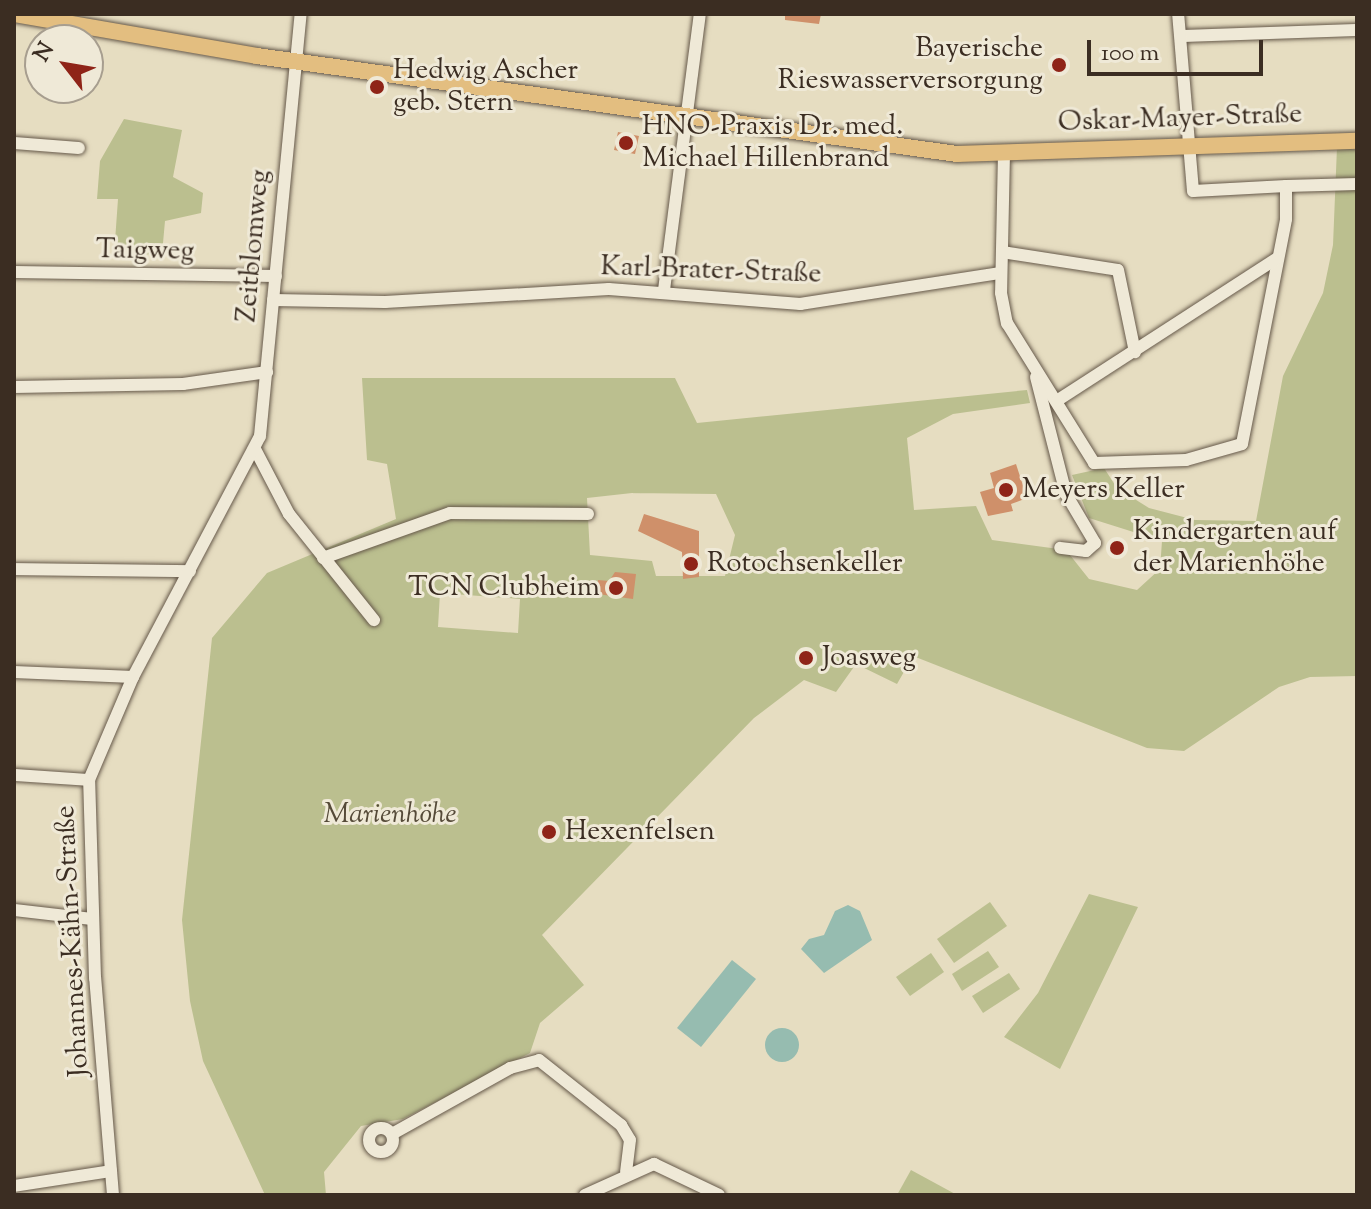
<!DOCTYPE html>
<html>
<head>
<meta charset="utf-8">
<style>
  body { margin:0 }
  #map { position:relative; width:1371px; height:1209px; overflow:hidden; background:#e6ddc1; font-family:"Sorts Mill Goudy",serif }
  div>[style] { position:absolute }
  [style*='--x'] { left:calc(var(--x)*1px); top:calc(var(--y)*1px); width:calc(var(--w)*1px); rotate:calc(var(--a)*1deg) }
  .green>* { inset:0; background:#bbbf8f }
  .water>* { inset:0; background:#96bcb0 }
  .round { border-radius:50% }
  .building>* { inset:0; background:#cf906a }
  .roads { filter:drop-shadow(0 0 2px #66594a) drop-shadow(0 0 2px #66594a) }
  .minor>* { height:12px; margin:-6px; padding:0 6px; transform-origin:6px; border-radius:6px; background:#efe9d7 }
  .minor>.ring { margin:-6px; padding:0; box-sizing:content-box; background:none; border:12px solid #efe9d7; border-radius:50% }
  .major>* { height:16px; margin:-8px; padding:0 8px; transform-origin:8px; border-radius:8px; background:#e3be80 }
  .dots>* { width:22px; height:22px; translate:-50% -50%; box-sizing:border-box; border:4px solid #efe9d7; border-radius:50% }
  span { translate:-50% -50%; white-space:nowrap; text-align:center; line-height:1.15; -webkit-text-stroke:6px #efe9d7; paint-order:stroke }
  .poi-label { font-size:28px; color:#3b2d22 }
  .right { translate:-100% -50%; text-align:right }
  .left { translate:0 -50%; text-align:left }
  .street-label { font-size:28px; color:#3b2d22 }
  .park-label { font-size:28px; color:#554a38; font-style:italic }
  .frame { position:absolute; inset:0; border:16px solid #3b2d22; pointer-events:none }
  .north { position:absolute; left:24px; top:24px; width:80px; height:80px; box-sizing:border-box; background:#efe9d7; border:2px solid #a79e8f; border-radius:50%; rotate:301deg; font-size:22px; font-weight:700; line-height:32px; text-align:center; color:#3b2d22 }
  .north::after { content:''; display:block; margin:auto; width:28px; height:36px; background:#8f2418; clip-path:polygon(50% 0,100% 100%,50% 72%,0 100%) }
  .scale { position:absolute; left:1087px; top:40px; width:176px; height:36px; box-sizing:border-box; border:4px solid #3b2d22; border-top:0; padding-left:10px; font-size:24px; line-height:28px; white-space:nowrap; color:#3b2d22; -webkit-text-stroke:6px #efe9d7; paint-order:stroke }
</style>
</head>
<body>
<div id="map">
  <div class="green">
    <div style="clip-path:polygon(124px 119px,182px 130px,173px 177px,203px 193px,201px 213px,165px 221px,162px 254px,114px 255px,118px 199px,97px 199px,100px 161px)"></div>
    <div style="clip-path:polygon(evenodd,1337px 147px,1357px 150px,1357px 676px,1310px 677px,1279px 687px,1184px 751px,1147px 748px,913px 656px,897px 684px,856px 664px,836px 692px,804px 680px,754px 718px,542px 935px,584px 985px,540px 1023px,530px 1053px,403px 1119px,361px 1126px,324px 1172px,326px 1195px,265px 1195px,203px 1061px,190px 1001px,182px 920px,212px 638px,267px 573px,396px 519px,387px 464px,367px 460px,362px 378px,675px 378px,697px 423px,1027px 390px,1030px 403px,953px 414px,907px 438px,914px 510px,976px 506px,992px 540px,1066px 550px,1089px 579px,1137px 590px,1160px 569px,1162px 541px,1089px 518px,1072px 475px,1104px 468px,1117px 488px,1149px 508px,1195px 520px,1256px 521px,1283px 376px,1323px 293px,1333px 245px,1337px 147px,632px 493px,716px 494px,735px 535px,725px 576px,656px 576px,652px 561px,590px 555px,587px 498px,632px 493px,1337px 147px,440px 593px,520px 599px,518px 633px,438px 627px,440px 593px)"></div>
    <div style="clip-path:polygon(1089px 894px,1138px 907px,1060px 1069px,1004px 1037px,1038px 993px)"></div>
    <div style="clip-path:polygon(990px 902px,1007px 926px,954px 963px,937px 939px)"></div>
    <div style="clip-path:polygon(988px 951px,999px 967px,962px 991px,952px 974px)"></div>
    <div style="clip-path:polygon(931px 953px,944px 972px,910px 996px,896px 977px)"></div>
    <div style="clip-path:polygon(1009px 973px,1020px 989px,983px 1013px,972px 996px)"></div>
    <div style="clip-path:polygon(911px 1170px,957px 1195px,897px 1195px)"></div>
  </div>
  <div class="water">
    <div style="clip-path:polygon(848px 905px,860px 911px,872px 940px,824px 973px,801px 949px,809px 939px,824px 935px,835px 911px)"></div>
    <div style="clip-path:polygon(732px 960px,756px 979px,701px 1047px,677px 1028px)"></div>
    <div class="round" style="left:765px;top:1028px;width:34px;height:34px"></div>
  </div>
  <div class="building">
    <div style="clip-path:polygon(785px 14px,821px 14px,819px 24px,785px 20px)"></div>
    <div style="clip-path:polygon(618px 132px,639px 136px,635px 154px,614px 150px)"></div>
    <div style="clip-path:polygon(1016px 464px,1027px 498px,1011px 504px,1013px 511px,988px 516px,980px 492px,994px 488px,990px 473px)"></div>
    <div style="clip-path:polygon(644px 514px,699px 531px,699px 577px,683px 579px,682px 552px,638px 531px)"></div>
    <div style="clip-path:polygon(615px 572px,636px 574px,633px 599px,598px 594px,598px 580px,609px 581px)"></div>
  </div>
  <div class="roads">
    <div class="minor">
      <div style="--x:1182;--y:36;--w:175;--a:-2"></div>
      <div style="--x:14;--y:143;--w:65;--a:4.4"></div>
      <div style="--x:1004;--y:153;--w:140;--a:91.2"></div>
      <div style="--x:1001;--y:293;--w:31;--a:79"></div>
      <div style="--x:1007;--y:323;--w:165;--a:58.1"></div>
      <div style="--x:1094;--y:463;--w:92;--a:-1.9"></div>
      <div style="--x:1186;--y:460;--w:58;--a:-15.9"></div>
      <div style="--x:1242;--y:444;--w:229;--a:-78.9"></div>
      <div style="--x:1286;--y:219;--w:33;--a:-90"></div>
      <div style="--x:1286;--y:186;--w:93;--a:176.9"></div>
      <div style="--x:1193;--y:191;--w:178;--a:-94.8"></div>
      <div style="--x:1286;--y:186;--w:71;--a:-1.6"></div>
      <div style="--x:1002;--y:252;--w:117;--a:8.8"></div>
      <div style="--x:1118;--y:270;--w:84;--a:78.3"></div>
      <div style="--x:14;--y:272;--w:262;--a:0.9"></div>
      <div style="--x:664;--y:290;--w:278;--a:-82.6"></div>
      <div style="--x:273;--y:300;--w:112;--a:1"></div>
      <div style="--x:385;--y:302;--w:224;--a:-3.3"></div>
      <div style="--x:609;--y:289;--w:192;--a:4.5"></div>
      <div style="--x:800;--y:304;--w:203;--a:-8.8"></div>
      <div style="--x:1036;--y:377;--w:121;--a:75.6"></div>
      <div style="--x:1066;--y:494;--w:57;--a:59.4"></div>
      <div style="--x:1095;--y:543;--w:12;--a:138"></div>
      <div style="--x:1086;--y:551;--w:26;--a:-173"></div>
      <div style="--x:14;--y:387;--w:169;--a:-1"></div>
      <div style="--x:183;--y:384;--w:85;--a:-8.1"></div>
      <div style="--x:1058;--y:400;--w:260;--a:-32.9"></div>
      <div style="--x:255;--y:449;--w:73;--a:62.4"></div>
      <div style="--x:289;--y:514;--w:136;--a:51.3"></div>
      <div style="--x:323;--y:558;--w:135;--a:-19.5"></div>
      <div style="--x:450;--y:513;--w:138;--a:0.4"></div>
      <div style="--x:14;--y:569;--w:176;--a:0.7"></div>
      <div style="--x:14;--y:672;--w:119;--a:2.4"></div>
      <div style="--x:14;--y:775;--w:75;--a:3.8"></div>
      <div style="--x:14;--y:910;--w:79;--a:6.6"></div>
      <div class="ring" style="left:369px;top:1128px;width:12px;height:12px"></div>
      <div style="--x:392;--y:1134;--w:135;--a:-29.2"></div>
      <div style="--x:510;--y:1068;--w:30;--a:-15"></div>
      <div style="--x:539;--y:1060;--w:105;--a:38.4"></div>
      <div style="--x:621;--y:1125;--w:17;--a:59"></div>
      <div style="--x:630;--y:1140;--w:32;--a:97"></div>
      <div style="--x:14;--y:1186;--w:98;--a:-8.8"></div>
      <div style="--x:113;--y:1195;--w:218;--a:-94.7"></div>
      <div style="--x:95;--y:978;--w:198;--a:-91.7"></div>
      <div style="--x:89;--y:780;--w:112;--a:-66.9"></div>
      <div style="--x:133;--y:677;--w:272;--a:-62.2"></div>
      <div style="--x:260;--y:436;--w:424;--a:-84.5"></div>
      <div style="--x:585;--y:1195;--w:76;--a:-24.2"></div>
      <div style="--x:654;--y:1164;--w:72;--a:25.5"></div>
    </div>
    <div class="major">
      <div style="--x:14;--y:14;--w:247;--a:9.8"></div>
      <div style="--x:257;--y:56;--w:707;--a:7.97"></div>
      <div style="--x:957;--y:154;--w:400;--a:-1.9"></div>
    </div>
  </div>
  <div class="dots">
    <div style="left:1059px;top:65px;background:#8f2418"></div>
    <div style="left:377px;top:87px;background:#8f2418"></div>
    <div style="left:626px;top:143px;background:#8f2418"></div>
    <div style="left:1006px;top:490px;background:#8f2418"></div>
    <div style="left:1117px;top:548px;background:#8f2418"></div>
    <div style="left:691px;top:564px;background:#8f2418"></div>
    <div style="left:616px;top:588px;background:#8f2418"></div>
    <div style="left:806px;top:658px;background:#8f2418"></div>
    <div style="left:549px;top:832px;background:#8f2418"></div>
  </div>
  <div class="poi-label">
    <span class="right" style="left:1043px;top:65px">Bayerische<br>Rieswasserversorgung</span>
    <span class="left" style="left:393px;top:87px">Hedwig Ascher<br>geb. Stern</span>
    <span class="left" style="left:642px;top:143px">HNO-Praxis Dr. med.<br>Michael Hillenbrand</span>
    <span class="left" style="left:1022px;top:490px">Meyers Keller</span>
    <span class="left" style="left:1133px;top:548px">Kindergarten auf<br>der Marienhöhe</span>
    <span class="left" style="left:707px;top:564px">Rotochsenkeller</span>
    <span class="right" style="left:600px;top:588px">TCN Clubheim</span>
    <span class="left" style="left:822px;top:658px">Joasweg</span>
    <span class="left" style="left:565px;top:832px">Hexenfelsen</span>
  </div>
  <div class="street-label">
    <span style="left:1180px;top:119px;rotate:-2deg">Oskar-Mayer-Straße</span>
    <span style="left:254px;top:246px;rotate:-85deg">Zeitblomweg</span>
    <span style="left:145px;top:251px;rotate:1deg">Taigweg</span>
    <span style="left:711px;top:271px;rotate:2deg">Karl-Brater-Straße</span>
    <span style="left:73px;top:941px;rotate:-93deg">Johannes-Kähn-Straße</span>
  </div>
  <div class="park-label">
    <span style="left:390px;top:815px">Marienhöhe</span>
  </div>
  <div class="frame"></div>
  <div class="north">N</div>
  <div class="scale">100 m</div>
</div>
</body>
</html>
